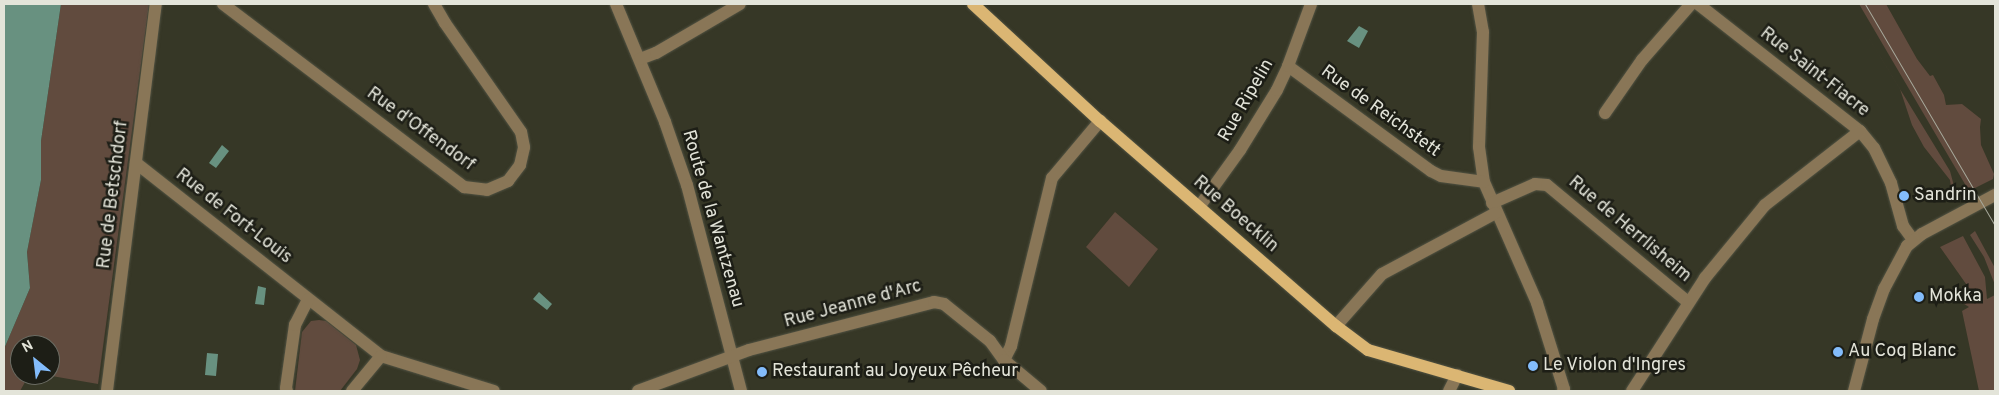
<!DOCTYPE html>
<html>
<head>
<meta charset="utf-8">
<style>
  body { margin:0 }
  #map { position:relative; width:1999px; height:395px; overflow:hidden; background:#363726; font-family:Overpass,sans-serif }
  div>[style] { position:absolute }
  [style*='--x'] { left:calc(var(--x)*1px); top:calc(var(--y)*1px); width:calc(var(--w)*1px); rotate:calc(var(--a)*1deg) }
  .green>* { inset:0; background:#614b3e }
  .water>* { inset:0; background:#689180 }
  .roads { filter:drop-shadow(0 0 1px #525343) drop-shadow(0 0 1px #525343) }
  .minor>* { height:12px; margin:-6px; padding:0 6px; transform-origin:6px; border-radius:6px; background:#897657 }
  .major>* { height:12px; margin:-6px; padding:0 6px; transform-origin:6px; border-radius:6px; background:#dbb673 }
  .tram>* { height:1px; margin:-0.5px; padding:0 0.5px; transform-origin:0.5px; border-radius:0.5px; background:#a7a89b }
  .dots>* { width:14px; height:14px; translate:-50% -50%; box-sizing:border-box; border:2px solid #1d1e16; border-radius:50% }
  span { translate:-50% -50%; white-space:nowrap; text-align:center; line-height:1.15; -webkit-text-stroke:5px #1d1e16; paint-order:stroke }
  .street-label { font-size:18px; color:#e3e4d9 }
  .poi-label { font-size:18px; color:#e3e4d9 }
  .left { translate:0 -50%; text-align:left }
  .frame { position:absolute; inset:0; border:5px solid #e3e4d9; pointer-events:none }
  .north { position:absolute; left:10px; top:335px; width:50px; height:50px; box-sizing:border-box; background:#1d1e16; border:1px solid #6c6d64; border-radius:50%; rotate:331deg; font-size:14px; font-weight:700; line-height:20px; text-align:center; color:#e3e4d9 }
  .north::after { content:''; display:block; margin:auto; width:18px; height:22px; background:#83bcfb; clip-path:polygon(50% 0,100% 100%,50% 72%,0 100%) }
</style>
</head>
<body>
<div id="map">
  <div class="green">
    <div style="clip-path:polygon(61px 4px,149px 4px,98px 384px,46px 375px,50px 375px,50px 345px,20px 345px,20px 375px,29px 375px,20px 391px,4px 391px,4px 349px,30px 288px,27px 252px,41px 180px,41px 141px)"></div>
    <div style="clip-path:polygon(1848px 4px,1950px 171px,1957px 197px,1953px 200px,1950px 180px,1924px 147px,1912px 125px,1900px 89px)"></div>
    <div style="clip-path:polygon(1859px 4px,1886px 4px,1917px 59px,1930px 76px,1933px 75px,1944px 95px,1946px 105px,1962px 104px,1981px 119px,1980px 127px,1981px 145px,1994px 174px,1993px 179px,1969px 191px)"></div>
    <div style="clip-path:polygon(1115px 212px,1158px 249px,1129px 287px,1086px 247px)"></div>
    <div style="clip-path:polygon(1975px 231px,1995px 268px,1995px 285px,1984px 257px,1970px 235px)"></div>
    <div style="clip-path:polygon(1963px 236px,1985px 277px,1987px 299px,1995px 295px,1995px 391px,1979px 391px,1962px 311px,1969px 307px,1961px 302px,1971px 291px,1940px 247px)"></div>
    <div style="clip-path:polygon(319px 320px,326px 321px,356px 345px,360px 360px,357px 369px,340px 391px,295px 391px,302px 332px,311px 321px)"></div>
  </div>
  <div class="water">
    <div style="clip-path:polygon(4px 4px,61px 4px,41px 141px,41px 180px,27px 252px,30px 288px,4px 349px)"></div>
    <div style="clip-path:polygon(1359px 26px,1368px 31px,1359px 48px,1347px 41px)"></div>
    <div style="clip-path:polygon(222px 145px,229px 151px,216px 168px,209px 163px)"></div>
    <div style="clip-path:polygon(258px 286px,266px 288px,264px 305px,255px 304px)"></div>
    <div style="clip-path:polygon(539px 292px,552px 304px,547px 310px,533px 299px)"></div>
    <div style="clip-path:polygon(207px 353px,218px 354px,216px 376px,205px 375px)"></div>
  </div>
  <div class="roads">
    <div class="minor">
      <div style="--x:223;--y:4;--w:303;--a:37.2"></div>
      <div style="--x:464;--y:187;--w:23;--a:7"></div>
      <div style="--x:487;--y:190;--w:23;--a:-23"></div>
      <div style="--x:508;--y:181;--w:20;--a:-53"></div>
      <div style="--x:520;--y:165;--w:18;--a:-77"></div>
      <div style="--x:524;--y:147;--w:15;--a:-101"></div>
      <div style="--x:521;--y:132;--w:133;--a:-124.9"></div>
      <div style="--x:445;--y:23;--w:22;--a:-120"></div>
      <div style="--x:616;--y:4;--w:128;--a:67.4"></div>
      <div style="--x:665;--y:122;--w:67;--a:70.8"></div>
      <div style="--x:687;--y:185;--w:213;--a:75.3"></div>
      <div style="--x:1478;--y:4;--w:28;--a:80"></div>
      <div style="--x:1483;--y:32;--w:115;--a:92"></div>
      <div style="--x:1479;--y:147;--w:35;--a:82"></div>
      <div style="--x:1484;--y:182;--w:132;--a:66.3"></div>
      <div style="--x:1537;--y:303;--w:90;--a:72.6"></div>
      <div style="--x:1564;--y:389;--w:2;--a:117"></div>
      <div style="--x:1698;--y:4;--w:206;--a:38.1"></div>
      <div style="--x:1860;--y:131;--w:22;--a:51"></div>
      <div style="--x:1874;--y:148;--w:39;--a:64"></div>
      <div style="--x:1891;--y:183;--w:45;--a:74.4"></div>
      <div style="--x:1903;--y:226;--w:17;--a:54"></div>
      <div style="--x:640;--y:59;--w:17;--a:-21"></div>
      <div style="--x:656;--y:53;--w:97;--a:-30.3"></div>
      <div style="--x:1288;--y:66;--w:177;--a:36.3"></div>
      <div style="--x:1431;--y:171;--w:11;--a:27"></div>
      <div style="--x:1441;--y:176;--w:43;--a:7.9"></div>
      <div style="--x:1605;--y:113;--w:65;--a:-55.1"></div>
      <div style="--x:1642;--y:60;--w:74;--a:-48.8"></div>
      <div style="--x:136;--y:163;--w:312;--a:38.2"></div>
      <div style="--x:381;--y:356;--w:118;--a:17.2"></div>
      <div style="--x:1492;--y:203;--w:47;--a:-23.8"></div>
      <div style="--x:1535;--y:184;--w:12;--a:5"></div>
      <div style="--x:1547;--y:185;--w:183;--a:39.7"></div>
      <div style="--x:1199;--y:207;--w:70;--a:-54.3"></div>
      <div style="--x:1240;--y:150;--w:70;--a:-58.3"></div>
      <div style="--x:1277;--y:90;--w:26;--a:-65"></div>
      <div style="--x:1288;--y:66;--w:66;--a:-69.6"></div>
      <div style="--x:1336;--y:326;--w:69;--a:-48.5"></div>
      <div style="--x:1382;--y:274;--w:129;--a:-28.2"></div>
      <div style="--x:1004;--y:360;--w:16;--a:-63"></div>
      <div style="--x:1011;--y:346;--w:173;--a:-76.3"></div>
      <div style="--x:1052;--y:178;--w:75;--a:-49.9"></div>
      <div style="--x:107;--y:390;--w:389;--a:-82.8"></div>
      <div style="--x:287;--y:391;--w:3;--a:-108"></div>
      <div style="--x:286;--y:388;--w:64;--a:-81.9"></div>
      <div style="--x:295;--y:325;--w:29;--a:-63"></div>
      <div style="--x:352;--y:391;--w:45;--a:-50.4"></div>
      <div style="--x:638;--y:391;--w:118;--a:-20.3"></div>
      <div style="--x:749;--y:350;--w:191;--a:-14.5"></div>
      <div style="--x:934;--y:302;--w:10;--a:11"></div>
      <div style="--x:944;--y:304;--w:59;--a:38.8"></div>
      <div style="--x:990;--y:341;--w:24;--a:54"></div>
      <div style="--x:1004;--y:360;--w:48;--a:40"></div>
      <div style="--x:1449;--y:391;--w:18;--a:-63"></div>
      <div style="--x:1632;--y:391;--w:135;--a:-57.1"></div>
      <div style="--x:1705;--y:278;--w:94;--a:-50.6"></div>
      <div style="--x:1765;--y:205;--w:120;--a:-37.9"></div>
      <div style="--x:1854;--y:391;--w:74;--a:-75.2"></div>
      <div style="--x:1873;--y:319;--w:32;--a:-70"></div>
      <div style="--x:1884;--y:289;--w:49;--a:-61.9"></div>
      <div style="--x:1907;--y:246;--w:19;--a:-39"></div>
      <div style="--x:1922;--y:234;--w:83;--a:-28.1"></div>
    </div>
    <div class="major">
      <div style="--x:973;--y:4;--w:173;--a:42.7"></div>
      <div style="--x:1100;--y:121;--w:313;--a:41"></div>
      <div style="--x:1336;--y:326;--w:40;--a:37"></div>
      <div style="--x:1368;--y:350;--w:147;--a:16.2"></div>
    </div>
  </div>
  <div class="tram">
    <div style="--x:1865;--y:4;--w:257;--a:59.6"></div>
  </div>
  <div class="dots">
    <div style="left:1904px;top:196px;background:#83bcfb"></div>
    <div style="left:1919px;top:297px;background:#83bcfb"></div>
    <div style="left:1838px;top:352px;background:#83bcfb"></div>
    <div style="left:1533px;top:366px;background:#83bcfb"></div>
    <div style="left:762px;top:372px;background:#83bcfb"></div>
  </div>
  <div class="street-label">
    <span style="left:1814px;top:73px;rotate:38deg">Rue Saint-Fiacre</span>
    <span style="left:1247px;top:101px;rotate:-60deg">Rue Ripelin</span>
    <span style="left:1380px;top:112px;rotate:36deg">Rue de Reichstett</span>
    <span style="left:420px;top:130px;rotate:36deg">Rue d'Offendorf</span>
    <span style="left:114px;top:195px;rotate:-83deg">Rue de Betschdorf</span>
    <span style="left:1235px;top:215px;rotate:41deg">Rue Boecklin</span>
    <span style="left:233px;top:217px;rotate:38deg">Rue de Fort-Louis</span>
    <span style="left:712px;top:219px;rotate:74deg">Route de la Wantzenau</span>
    <span style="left:1629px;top:230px;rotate:40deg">Rue de Herrlisheim</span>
    <span style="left:853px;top:305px;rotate:-15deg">Rue Jeanne d'Arc</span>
  </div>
  <div class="poi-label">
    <span class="left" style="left:1914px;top:196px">Sandrin</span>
    <span class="left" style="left:1929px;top:297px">Mokka</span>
    <span class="left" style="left:1848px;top:352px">Au Coq Blanc</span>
    <span class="left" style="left:1543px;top:366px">Le Violon d'Ingres</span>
    <span class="left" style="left:772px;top:372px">Restaurant au Joyeux Pêcheur</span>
  </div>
  <div class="frame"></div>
  <div class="north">N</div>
</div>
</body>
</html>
